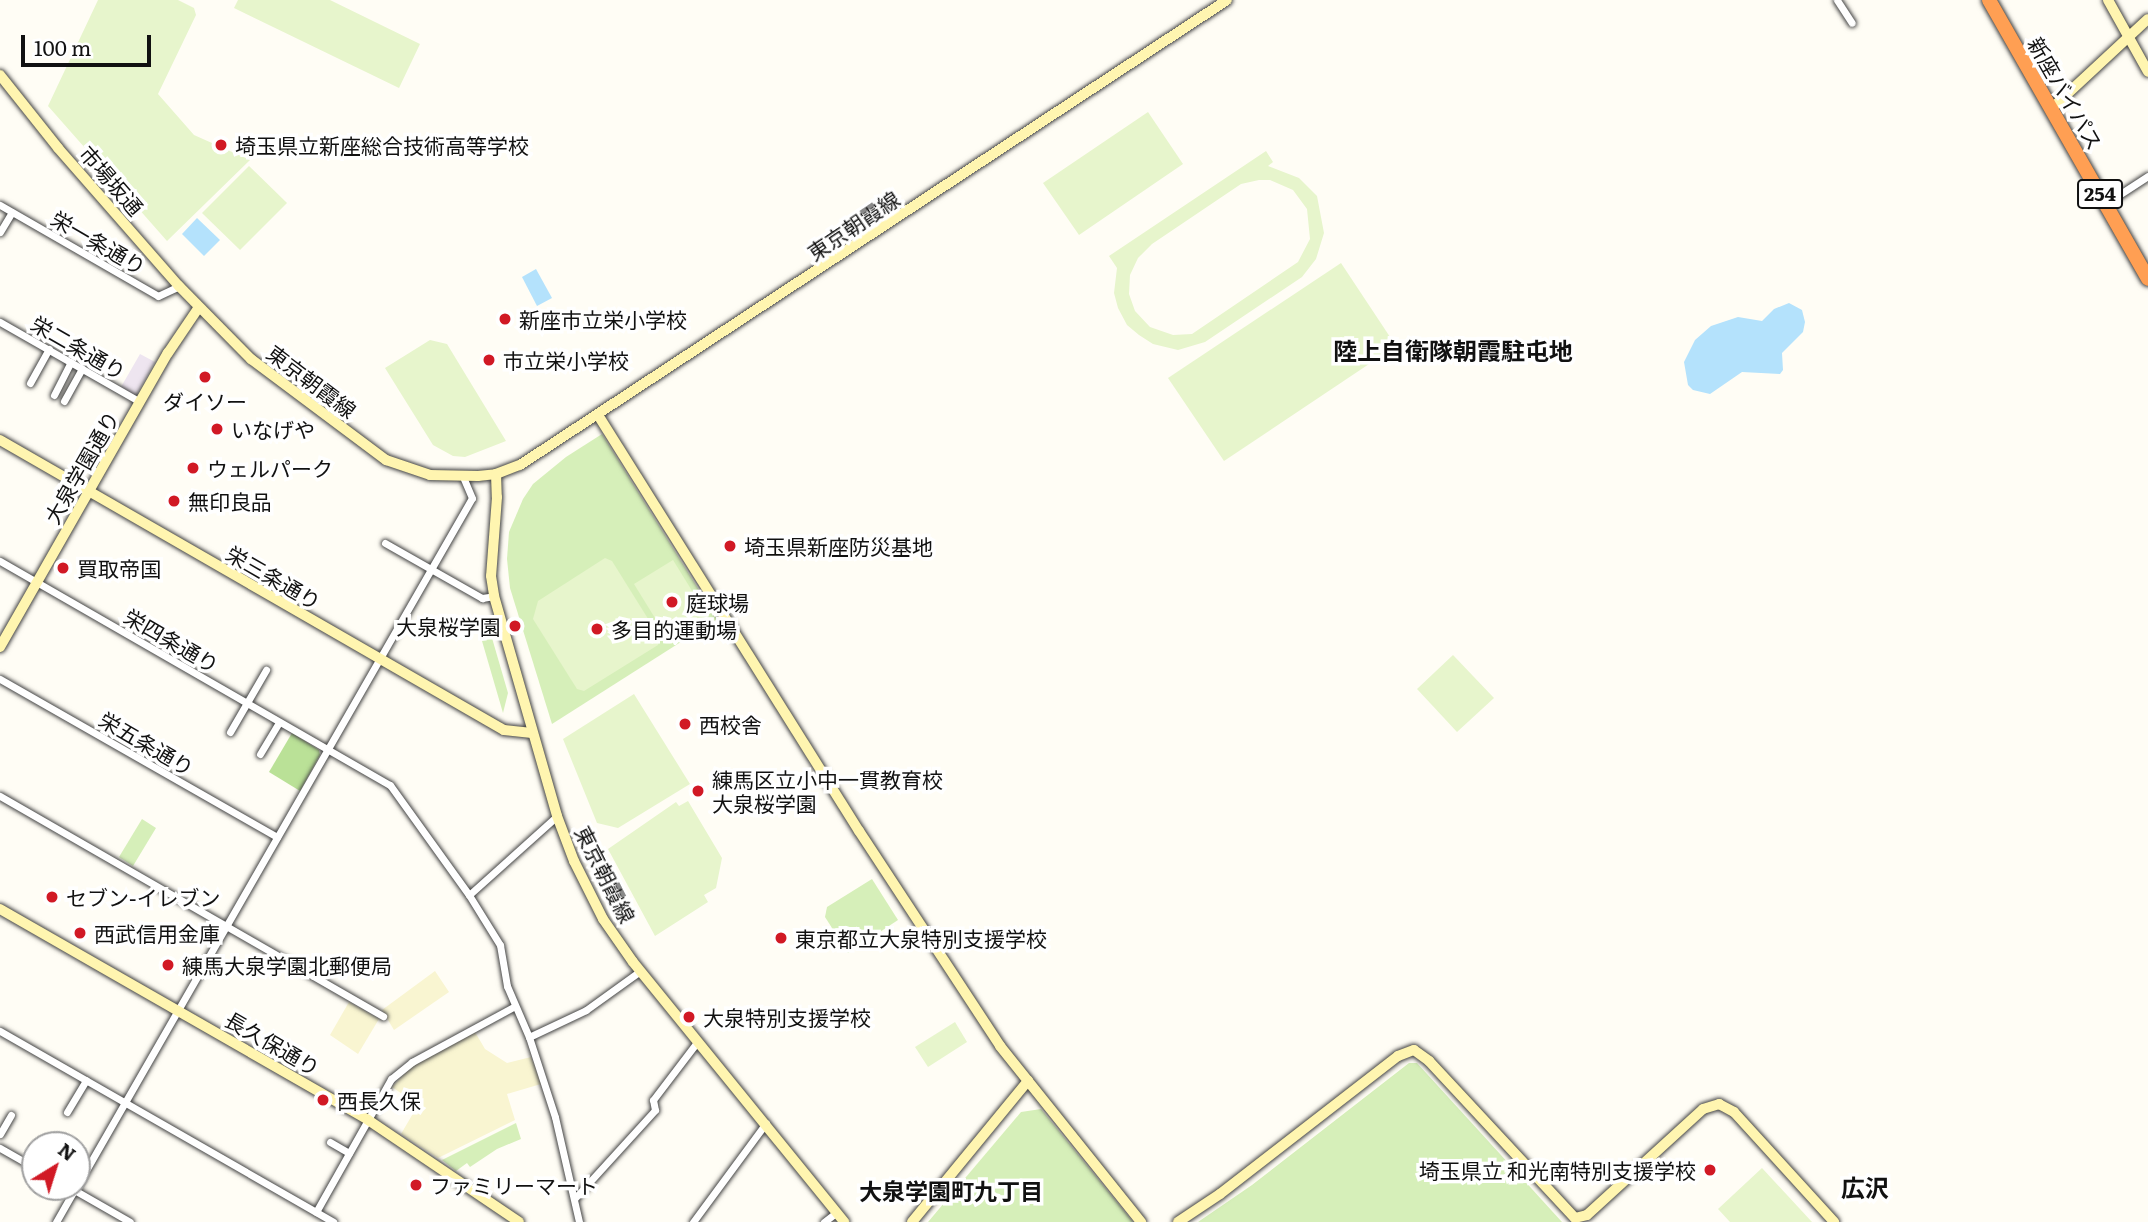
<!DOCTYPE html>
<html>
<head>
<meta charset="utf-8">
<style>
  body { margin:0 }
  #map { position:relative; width:2148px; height:1222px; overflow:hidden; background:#fffdf5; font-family:Literata,"Noto Sans JP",serif }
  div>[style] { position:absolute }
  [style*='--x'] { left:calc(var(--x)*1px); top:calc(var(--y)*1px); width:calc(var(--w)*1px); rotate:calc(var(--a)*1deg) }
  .industrial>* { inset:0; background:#eee5f0 }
  .farmland>* { inset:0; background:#f9f5d1 }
  .green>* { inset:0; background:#d6efb9 }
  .forest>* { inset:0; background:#bae197 }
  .pitch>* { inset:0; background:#e7f5cc }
  .water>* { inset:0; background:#b4e2fc }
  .roads { filter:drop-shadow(0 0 2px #444) drop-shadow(0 0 2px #444) }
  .street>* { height:7px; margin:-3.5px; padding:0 3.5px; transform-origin:3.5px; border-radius:3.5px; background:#fff }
  .secondary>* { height:10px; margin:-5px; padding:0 5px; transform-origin:5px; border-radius:5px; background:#fff5b0 }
  .highway>* { height:14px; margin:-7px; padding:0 7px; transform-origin:7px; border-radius:7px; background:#ff9f53 }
  .dots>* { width:19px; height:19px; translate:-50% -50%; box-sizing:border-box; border:4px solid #fff; border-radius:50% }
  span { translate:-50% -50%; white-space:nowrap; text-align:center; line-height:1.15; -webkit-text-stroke:7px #fff; paint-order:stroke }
  .shield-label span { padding:2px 5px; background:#fff; border:2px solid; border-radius:5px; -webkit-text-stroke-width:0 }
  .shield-label { font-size:19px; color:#111; font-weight:700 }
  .street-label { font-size:21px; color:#111 }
  .poi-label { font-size:21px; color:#111 }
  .left { translate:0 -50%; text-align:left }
  .right { translate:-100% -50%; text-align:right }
  .neighbourhood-label { font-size:23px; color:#111; font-weight:700 }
  .quarter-label { font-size:24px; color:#111; font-weight:700 }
  .north { position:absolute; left:21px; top:1131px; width:70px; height:70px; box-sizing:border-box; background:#fff; border:2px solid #a0a0a0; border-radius:50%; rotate:38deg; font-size:19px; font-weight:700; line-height:28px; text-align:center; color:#111 }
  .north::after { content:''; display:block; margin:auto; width:24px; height:32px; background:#d11925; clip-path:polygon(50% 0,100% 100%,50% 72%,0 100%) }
  .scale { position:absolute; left:21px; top:35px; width:130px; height:32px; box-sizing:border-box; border:4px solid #111; border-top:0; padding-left:9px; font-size:21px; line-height:24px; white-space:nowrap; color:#111; -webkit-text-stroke:5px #fff; paint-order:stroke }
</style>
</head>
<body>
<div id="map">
  <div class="industrial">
    <div style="clip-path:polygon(140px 354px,155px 362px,136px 396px,121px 387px)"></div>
  </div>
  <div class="farmland">
    <div style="clip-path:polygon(435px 971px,449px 992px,394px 1030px,382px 1010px)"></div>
    <div style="clip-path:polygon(349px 1002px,379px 1019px,358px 1054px,330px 1035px)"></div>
    <div style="clip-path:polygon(475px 1032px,485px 1049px,507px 1063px,531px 1057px,541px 1084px,507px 1094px,515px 1120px,438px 1158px,401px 1134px,418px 1105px,392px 1087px,414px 1064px)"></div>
  </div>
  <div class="green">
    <div style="clip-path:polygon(602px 434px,717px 619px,552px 724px,510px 588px,507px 559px,509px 532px,523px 499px,533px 484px,566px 457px)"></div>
    <div style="clip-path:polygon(492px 638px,508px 693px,503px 713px,482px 641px)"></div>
    <div style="clip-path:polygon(142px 819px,156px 828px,133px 866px,119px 857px)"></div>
    <div style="clip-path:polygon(872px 879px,898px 920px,848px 953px,825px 917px,827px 907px)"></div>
    <div style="clip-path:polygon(1409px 1063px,1417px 1063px,1562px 1222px,1198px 1222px,1252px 1185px)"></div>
    <div style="clip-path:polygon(1041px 1109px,1133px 1222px,928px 1222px,1021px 1112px)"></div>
    <div style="clip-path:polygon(516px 1123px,521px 1139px,497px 1149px,470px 1167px,467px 1163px,456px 1171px,442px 1160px)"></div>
  </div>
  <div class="forest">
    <div style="clip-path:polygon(292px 733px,319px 750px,320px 755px,300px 791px,269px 772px)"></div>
  </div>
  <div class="pitch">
    <div style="clip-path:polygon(98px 0,178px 0,194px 8px,196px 15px,158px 94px,194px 135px,250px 160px,167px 241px,48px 106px)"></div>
    <div style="clip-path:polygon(238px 0,330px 0,420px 44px,399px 88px,234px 8px)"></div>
    <div style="clip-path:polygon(1148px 112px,1183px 164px,1079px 235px,1043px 183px)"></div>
    <div style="clip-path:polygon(evenodd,1266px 151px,1273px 162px,1268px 166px,1299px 178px,1317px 196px,1324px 233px,1316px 259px,1302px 277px,1205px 342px,1178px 350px,1153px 344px,1139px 335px,1127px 325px,1118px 308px,1114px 293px,1117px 268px,1109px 256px,1266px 151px,1259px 180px,1270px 180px,1293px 190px,1307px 209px,1310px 239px,1298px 262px,1192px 334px,1173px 335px,1150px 327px,1135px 311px,1129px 294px,1130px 275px,1138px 258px,1152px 244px,1241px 184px,1259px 180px)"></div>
    <div style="clip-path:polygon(249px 166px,287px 203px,240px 250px,202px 213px)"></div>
    <div style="clip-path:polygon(1341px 263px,1396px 346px,1224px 461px,1168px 378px)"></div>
    <div style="clip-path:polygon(430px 340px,447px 344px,506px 441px,465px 457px,453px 456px,433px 445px,385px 368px)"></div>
    <div style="clip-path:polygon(605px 558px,612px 561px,660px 638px,658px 645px,584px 691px,577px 689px,533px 619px,538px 601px)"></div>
    <div style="clip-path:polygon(673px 560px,710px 620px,671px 644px,634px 584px)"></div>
    <div style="clip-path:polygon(1453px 655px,1494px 698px,1457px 732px,1417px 689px)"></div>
    <div style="clip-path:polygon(634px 694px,690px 784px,618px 828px,597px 823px,563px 739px)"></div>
    <div style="clip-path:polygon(688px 801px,722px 858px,716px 888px,704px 895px,708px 902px,655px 936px,608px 849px,676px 802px,679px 806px)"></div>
    <div style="clip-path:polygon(955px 1022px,967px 1042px,928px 1067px,915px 1047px)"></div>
    <div style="clip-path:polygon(1762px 1168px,1812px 1222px,1730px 1222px,1718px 1209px)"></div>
  </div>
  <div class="water">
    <div style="clip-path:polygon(197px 218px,220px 240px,204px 256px,182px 234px)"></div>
    <div style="clip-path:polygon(536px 269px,552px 298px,537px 306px,522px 277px)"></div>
    <div style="clip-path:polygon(1789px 303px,1802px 310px,1805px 322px,1803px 332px,1782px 353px,1783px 370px,1780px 374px,1742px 372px,1710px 394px,1693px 390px,1688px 385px,1684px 362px,1695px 340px,1711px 326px,1738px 317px,1762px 321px,1774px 309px)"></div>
  </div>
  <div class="roads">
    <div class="street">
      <div style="--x:1837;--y:0;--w:27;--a:57"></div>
      <div style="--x:2111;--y:200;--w:44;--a:-33"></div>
      <div style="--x:0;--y:205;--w:182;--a:29.9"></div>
      <div style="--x:158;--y:296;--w:23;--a:-25"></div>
      <div style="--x:0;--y:232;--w:23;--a:-59"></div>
      <div style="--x:0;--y:322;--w:161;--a:29.7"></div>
      <div style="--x:30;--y:383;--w:39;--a:-61"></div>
      <div style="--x:54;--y:395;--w:37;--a:-63"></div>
      <div style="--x:64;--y:401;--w:37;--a:-61"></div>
      <div style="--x:385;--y:543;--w:112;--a:29.6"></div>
      <div style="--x:482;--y:598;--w:12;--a:-9"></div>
      <div style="--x:0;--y:561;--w:450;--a:29.9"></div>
      <div style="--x:390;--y:785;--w:135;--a:54.3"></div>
      <div style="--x:469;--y:895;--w:59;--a:58.2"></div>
      <div style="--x:500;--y:945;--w:42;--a:80.3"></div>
      <div style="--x:507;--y:986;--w:56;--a:66.7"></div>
      <div style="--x:529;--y:1037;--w:84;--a:72"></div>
      <div style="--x:555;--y:1117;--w:108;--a:77.1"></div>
      <div style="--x:0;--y:679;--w:319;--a:29.7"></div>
      <div style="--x:230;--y:732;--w:72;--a:-59.9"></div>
      <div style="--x:260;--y:754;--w:37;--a:-59"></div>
      <div style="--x:0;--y:796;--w:442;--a:29.9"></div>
      <div style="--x:469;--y:895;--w:118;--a:-41.9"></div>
      <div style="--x:0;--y:1031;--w:384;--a:29.8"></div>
      <div style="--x:529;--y:1037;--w:63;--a:-25.3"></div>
      <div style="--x:586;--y:1010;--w:67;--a:-35.8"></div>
      <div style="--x:67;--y:1112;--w:37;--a:-59"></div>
      <div style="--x:0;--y:1134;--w:22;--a:-60"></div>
      <div style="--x:330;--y:1142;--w:22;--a:30"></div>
      <div style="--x:0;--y:1148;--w:40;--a:29.7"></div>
      <div style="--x:77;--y:1186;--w:793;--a:-60.14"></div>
      <div style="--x:472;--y:498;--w:23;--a:-113"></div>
      <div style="--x:69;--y:1187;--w:70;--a:29.8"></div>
      <div style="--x:575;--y:1198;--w:119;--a:-47.7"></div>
      <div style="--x:655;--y:1110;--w:10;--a:-101"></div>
      <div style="--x:653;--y:1100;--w:74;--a:-52.7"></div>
      <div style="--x:316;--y:1212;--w:153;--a:-60.6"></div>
      <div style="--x:391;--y:1079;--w:27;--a:-39"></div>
      <div style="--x:412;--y:1062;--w:117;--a:-28.5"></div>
      <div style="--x:56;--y:1222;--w:40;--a:-60.3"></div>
      <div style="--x:693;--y:1222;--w:123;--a:-53.6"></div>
      <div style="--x:824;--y:1222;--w:16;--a:-38"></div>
    </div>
    <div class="secondary">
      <div style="--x:2108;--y:0;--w:82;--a:60.9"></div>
      <div style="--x:0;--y:75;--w:93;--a:51.5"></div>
      <div style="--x:58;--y:148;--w:184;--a:48.8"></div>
      <div style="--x:179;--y:286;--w:103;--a:45.4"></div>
      <div style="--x:251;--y:359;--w:169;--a:36.8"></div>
      <div style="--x:386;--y:460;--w:46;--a:18.8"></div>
      <div style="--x:430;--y:475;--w:48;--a:1.2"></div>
      <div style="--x:478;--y:476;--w:18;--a:-6"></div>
      <div style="--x:496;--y:474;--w:26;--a:-21"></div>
      <div style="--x:520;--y:465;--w:846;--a:-33.33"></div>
      <div style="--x:2051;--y:109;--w:132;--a:-42.9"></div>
      <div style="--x:598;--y:415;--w:491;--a:57.9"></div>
      <div style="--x:859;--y:831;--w:257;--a:56.7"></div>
      <div style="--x:1000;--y:1046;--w:226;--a:51.3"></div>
      <div style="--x:0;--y:440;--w:581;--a:29.92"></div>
      <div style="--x:504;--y:730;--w:28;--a:6"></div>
      <div style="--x:496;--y:474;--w:23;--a:88"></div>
      <div style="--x:497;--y:497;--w:79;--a:94.3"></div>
      <div style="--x:491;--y:576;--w:20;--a:81"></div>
      <div style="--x:494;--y:596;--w:229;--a:74"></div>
      <div style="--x:557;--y:816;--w:48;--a:69.3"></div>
      <div style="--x:574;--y:861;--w:65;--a:63.4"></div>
      <div style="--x:603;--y:919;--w:52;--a:55.1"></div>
      <div style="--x:633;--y:962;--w:335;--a:50.9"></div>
      <div style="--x:0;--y:647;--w:339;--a:-60.3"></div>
      <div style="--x:168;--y:353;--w:55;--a:-56"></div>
      <div style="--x:0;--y:909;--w:424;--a:29.8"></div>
      <div style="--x:368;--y:1120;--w:182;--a:34"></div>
      <div style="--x:912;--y:1222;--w:183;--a:-50.6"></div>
      <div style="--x:1178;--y:1222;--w:50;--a:-33.7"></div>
      <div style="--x:1220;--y:1194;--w:225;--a:-37.8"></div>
      <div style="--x:1398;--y:1056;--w:17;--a:-21"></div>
      <div style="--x:1414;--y:1050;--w:19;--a:36"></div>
      <div style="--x:1429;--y:1061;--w:214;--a:47.1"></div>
      <div style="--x:1575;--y:1218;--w:12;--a:-14"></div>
      <div style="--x:1587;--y:1215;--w:157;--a:-42.4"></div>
      <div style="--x:1703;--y:1109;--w:17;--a:-17"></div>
      <div style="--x:1719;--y:1104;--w:17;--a:28"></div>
      <div style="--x:1734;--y:1112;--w:149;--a:47.7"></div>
    </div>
    <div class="highway">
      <div style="--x:1989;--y:0;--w:321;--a:60.3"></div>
    </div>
  </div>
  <div class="dots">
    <div style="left:221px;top:145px;background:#d11925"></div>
    <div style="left:505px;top:319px;background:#d11925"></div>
    <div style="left:489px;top:360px;background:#d11925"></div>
    <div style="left:205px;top:377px;background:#d11925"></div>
    <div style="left:217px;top:429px;background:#d11925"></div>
    <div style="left:193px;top:468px;background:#d11925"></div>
    <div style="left:174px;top:501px;background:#d11925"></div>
    <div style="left:730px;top:546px;background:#d11925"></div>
    <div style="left:63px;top:568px;background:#d11925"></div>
    <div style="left:672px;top:602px;background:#d11925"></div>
    <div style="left:515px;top:626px;background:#d11925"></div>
    <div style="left:597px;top:629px;background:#d11925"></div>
    <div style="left:685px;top:724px;background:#d11925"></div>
    <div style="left:698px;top:791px;background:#d11925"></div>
    <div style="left:52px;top:897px;background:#d11925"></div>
    <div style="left:80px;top:933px;background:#d11925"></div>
    <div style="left:781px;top:938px;background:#d11925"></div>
    <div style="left:168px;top:965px;background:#d11925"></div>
    <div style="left:689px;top:1017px;background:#d11925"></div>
    <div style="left:323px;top:1100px;background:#d11925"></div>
    <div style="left:1710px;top:1170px;background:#d11925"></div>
    <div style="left:416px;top:1185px;background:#d11925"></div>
  </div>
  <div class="shield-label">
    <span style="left:2100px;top:194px">254</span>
  </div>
  <div class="street-label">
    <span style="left:2066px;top:93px;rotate:60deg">新座バイパス</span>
    <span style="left:112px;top:180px;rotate:49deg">市場坂通</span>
    <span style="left:853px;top:225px;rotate:-34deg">東京朝霞線</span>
    <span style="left:99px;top:242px;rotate:30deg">栄一条通り</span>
    <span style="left:79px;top:347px;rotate:30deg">栄二条通り</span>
    <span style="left:312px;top:381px;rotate:37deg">東京朝霞線</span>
    <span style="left:81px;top:467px;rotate:-60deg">大泉学園通り</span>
    <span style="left:274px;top:577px;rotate:30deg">栄三条通り</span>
    <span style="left:172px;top:640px;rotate:30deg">栄四条通り</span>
    <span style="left:147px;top:743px;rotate:30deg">栄五条通り</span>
    <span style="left:606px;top:874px;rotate:63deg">東京朝霞線</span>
    <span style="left:273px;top:1043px;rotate:30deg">長久保通り</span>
  </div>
  <div class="poi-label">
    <span class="left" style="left:235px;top:145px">埼玉県立新座総合技術高等学校</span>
    <span class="left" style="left:519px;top:319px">新座市立栄小学校</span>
    <span class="left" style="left:503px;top:360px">市立栄小学校</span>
    <span style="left:205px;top:401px">ダイソー</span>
    <span class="left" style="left:231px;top:429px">いなげや</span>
    <span class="left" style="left:207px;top:468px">ウェルパーク</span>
    <span class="left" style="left:188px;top:501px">無印良品</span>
    <span class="left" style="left:744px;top:546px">埼玉県新座防災基地</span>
    <span class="left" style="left:77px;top:568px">買取帝国</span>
    <span class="left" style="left:686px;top:602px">庭球場</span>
    <span class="right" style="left:501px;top:626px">大泉桜学園</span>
    <span class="left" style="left:611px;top:629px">多目的運動場</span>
    <span class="left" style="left:699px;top:724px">西校舎</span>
    <span class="left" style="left:712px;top:791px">練馬区立小中一貫教育校<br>大泉桜学園</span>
    <span class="left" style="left:66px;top:897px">セブン-イレブン</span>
    <span class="left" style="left:94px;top:933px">西武信用金庫</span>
    <span class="left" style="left:795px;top:938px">東京都立大泉特別支援学校</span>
    <span class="left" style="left:182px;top:965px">練馬大泉学園北郵便局</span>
    <span class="left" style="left:703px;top:1017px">大泉特別支援学校</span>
    <span class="left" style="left:337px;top:1100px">西長久保</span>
    <span class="right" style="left:1696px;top:1170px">埼玉県立 和光南特別支援学校</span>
    <span class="left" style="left:430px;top:1185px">ファミリーマート</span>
  </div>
  <div class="neighbourhood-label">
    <span style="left:951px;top:1190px">大泉学園町九丁目</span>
  </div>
  <div class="quarter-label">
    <span style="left:1453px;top:350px">陸上自衛隊朝霞駐屯地</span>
    <span style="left:1865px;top:1187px">広沢</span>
  </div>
  <div class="north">N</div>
  <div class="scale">100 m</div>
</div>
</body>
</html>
